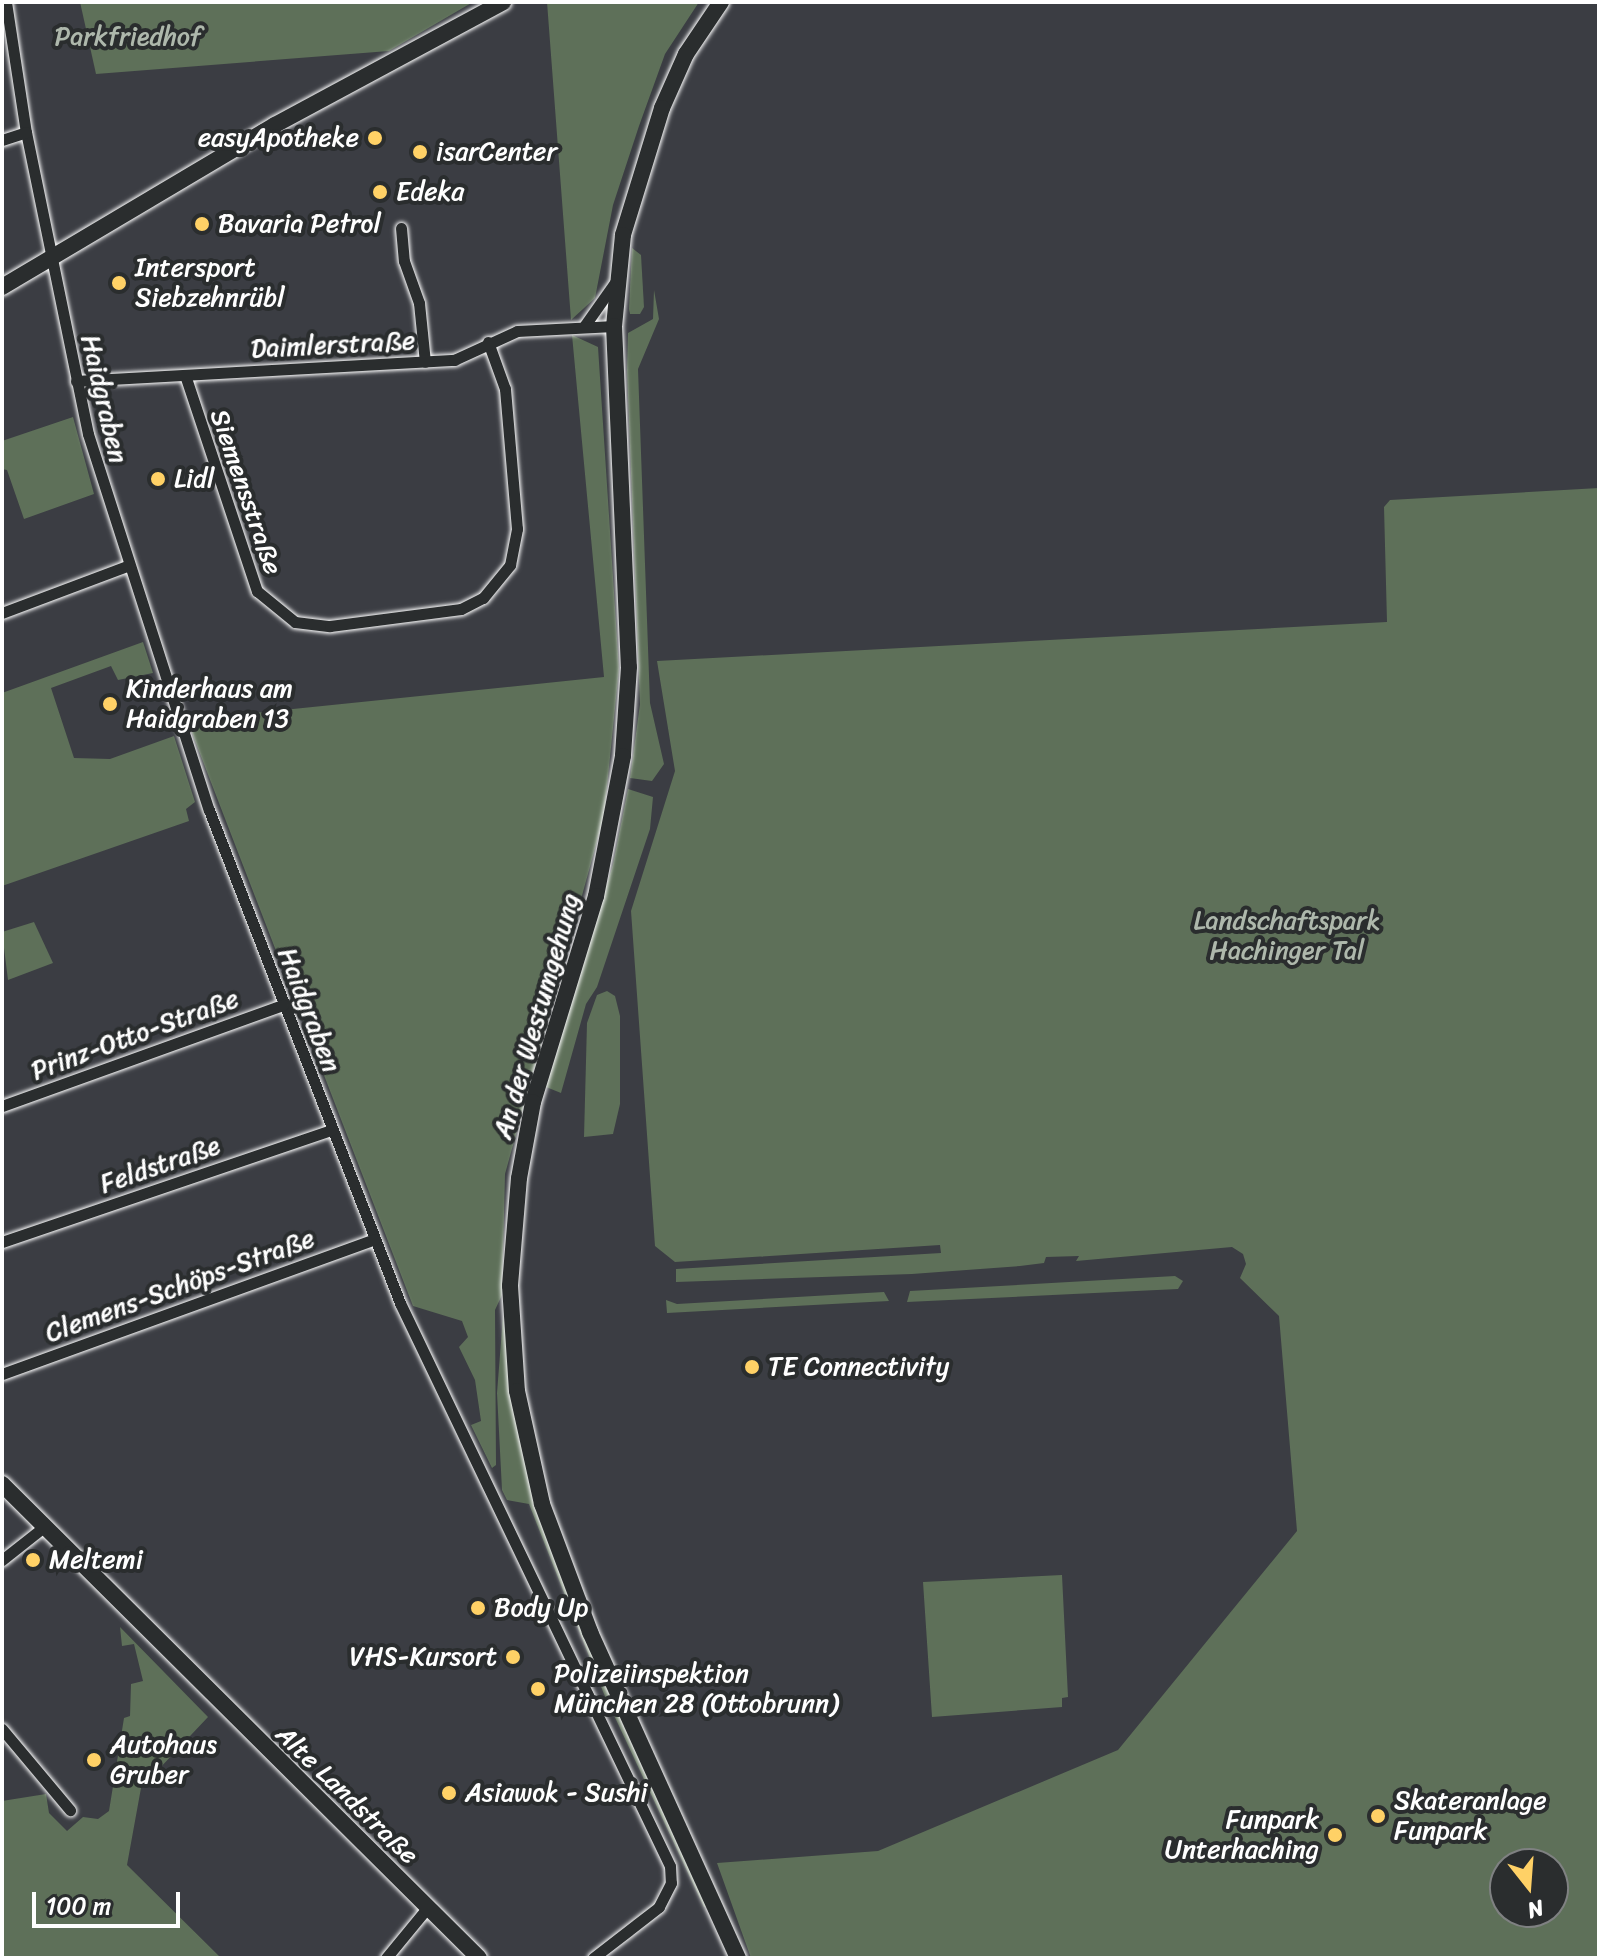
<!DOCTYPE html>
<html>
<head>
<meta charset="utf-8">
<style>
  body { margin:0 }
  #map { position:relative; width:1601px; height:1960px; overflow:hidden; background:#3b3d43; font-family:Sriracha,sans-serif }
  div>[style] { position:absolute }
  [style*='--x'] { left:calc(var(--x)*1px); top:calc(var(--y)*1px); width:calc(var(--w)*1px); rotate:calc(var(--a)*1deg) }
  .green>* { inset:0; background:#5e7059 }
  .roads { filter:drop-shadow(0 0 2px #fff) drop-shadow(0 0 2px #fff) }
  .minor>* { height:11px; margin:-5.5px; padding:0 5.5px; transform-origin:5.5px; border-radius:5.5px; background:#2a2d2e }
  .secondary>* { height:16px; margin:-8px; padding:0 8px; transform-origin:8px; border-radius:8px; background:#2a2d2e }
  .dots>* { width:22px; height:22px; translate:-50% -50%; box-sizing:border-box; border:4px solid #2a2d2e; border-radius:50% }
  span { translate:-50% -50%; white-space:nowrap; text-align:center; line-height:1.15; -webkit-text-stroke:8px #2a2d2e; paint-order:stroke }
  .park-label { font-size:26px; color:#aeb8ac }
  .poi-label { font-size:26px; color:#fff }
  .right { translate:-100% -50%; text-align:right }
  .left { translate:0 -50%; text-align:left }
  .street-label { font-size:26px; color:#fff }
  .frame { position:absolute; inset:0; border:4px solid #fff; pointer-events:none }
  .north { position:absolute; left:1489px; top:1848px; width:80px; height:80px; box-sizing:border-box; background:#2a2d2e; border:2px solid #7f8182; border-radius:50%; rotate:163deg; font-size:22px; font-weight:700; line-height:32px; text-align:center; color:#fff }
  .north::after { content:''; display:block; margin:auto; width:28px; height:36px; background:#ffd166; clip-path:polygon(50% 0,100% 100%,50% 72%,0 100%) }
  .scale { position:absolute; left:32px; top:1892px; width:148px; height:36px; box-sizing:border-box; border:4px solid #fff; border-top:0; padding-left:10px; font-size:24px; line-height:28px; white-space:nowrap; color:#fff; -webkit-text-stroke:6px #2a2d2e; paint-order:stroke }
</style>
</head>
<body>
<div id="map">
  <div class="green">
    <div style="clip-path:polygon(80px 2px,473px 2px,389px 51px,96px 74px)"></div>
    <div style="clip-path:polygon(547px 2px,699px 2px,665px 54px,639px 126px,613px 205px,595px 298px,571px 320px)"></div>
    <div style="clip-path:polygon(632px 248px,641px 255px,644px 307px,640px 314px,630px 314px,629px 309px)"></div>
    <div style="clip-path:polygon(654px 290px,659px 319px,638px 369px,650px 703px,664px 764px,652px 781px,630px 778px,640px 704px,627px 370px,628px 333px,653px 319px)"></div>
    <div style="clip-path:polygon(572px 335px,598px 347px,619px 669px,604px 816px,505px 1174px,502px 1295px,495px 1310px,496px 1465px,492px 1468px,471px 1425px,481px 1421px,475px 1380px,459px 1347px,468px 1337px,462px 1321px,413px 1306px,187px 720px,604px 677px)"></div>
    <div style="clip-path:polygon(73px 417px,94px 494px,24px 519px,7px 470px,2px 469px,2px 441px)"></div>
    <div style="clip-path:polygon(evenodd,1599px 488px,1599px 1958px,751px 1958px,717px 1863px,878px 1851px,1118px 1750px,1297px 1531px,1279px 1316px,1240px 1278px,1246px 1264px,1243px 1254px,1232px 1247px,1076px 1261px,1079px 1256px,1046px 1257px,1044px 1263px,1020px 1266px,912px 1274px,676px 1282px,676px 1269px,941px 1253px,940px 1245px,675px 1262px,655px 1246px,631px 911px,675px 771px,657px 661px,1387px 622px,1384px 507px,1390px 500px,1599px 488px,1505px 1864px,1553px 1864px,1553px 1912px,1505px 1912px,1505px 1864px)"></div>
    <div style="clip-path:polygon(143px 642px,153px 673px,118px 680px,111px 666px,51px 688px,74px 758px,110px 759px,174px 736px,195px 802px,186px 809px,189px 821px,2px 886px,2px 693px)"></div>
    <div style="clip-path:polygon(628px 789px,653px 797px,650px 829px,597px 987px,586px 1004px,561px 1093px,546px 1087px,613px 864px)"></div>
    <div style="clip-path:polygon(34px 922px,53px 963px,8px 980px,2px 932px)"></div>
    <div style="clip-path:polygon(607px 991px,615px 996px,620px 1016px,620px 1104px,613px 1134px,584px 1137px,587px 1023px,597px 995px)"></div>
    <div style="clip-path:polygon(1175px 1276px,1183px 1281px,1178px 1289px,907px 1302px,910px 1291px)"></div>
    <div style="clip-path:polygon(884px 1292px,889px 1301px,667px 1313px,666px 1300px,677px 1304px)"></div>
    <div style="clip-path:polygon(503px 1316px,525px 1463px,711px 1904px,704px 1907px,604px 1694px,529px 1504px,507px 1500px,502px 1490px,497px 1393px)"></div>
    <div style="clip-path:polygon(1062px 1575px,1068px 1697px,1062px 1698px,1062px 1707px,932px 1717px,923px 1582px)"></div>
    <div style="clip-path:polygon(120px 1627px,208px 1717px,141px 1788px,127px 1865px,221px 1958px,2px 1958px,2px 1801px,46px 1794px,49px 1813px,67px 1831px,83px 1817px,98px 1819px,109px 1811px,124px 1718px,130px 1716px,131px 1684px,143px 1681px,134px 1644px,122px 1646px)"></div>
  </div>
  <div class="roads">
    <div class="minor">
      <div style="--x:6;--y:2;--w:132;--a:81.3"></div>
      <div style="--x:26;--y:132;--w:308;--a:78.4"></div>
      <div style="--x:88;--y:434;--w:395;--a:72.2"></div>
      <div style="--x:209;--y:810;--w:529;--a:68.82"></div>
      <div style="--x:400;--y:1303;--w:624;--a:64.38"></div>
      <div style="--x:670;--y:1866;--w:17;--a:87"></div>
      <div style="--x:671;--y:1883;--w:27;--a:117"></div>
      <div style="--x:659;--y:1907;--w:83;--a:142.3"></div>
      <div style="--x:2;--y:140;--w:25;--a:-18"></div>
      <div style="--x:401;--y:228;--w:33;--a:85"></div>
      <div style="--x:404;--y:261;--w:45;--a:70.3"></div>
      <div style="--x:419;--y:303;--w:59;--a:84.2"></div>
      <div style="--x:585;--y:325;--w:54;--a:-54.8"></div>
      <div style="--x:185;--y:375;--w:228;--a:71.6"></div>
      <div style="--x:257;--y:591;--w:49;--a:39.2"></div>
      <div style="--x:295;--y:622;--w:35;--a:7"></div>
      <div style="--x:330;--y:626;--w:132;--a:-7.4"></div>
      <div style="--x:461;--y:609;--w:25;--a:-27"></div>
      <div style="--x:483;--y:598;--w:43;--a:-50.7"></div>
      <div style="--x:510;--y:565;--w:37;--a:-79"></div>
      <div style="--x:517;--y:529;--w:141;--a:-94.9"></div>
      <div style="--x:505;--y:389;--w:50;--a:-109.9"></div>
      <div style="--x:76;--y:381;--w:379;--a:-3.2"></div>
      <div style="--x:454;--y:360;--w:69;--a:-24.7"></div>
      <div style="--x:517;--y:331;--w:97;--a:-3"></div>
      <div style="--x:2;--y:613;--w:134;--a:-20.6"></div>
      <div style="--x:2;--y:1106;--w:299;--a:-19.8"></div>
      <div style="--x:2;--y:1242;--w:348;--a:-18.8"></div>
      <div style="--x:2;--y:1374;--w:396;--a:-19.9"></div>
      <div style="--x:2;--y:1560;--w:55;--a:-38.3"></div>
      <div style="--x:2;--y:1729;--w:106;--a:50"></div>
      <div style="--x:386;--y:1958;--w:66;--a:-50.5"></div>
    </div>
    <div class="secondary">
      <div style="--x:721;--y:2;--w:63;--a:123.9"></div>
      <div style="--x:686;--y:54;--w:59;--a:114"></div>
      <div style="--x:662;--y:108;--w:133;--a:107.1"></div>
      <div style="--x:623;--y:235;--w:91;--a:95.6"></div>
      <div style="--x:614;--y:326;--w:341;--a:87.5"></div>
      <div style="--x:629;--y:667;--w:89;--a:93.9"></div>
      <div style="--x:623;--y:756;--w:143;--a:100.9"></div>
      <div style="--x:596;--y:896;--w:215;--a:107"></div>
      <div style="--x:533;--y:1102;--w:77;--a:100.4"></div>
      <div style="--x:519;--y:1178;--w:108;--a:94.8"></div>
      <div style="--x:510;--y:1286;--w:105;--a:86.2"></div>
      <div style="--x:517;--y:1391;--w:116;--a:77.5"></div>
      <div style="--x:542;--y:1504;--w:137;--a:69.4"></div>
      <div style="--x:590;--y:1632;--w:358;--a:65.6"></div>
      <div style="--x:2;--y:287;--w:317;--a:-30.7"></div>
      <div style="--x:275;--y:125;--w:259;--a:-28.3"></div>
      <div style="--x:2;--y:1484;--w:672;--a:44.82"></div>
    </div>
  </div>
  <div class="dots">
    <div style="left:375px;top:138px;background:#ffd166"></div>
    <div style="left:420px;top:152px;background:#ffd166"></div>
    <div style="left:380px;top:192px;background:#ffd166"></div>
    <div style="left:202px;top:224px;background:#ffd166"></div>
    <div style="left:119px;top:283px;background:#ffd166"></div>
    <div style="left:158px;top:479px;background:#ffd166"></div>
    <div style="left:110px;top:704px;background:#ffd166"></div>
    <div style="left:752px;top:1367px;background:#ffd166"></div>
    <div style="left:33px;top:1560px;background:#ffd166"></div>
    <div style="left:478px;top:1608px;background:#ffd166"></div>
    <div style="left:513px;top:1657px;background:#ffd166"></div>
    <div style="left:538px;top:1689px;background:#ffd166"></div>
    <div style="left:94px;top:1760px;background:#ffd166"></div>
    <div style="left:449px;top:1793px;background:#ffd166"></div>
    <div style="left:1378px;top:1816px;background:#ffd166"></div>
    <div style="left:1335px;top:1835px;background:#ffd166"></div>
  </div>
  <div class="park-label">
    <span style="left:128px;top:37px">Parkfriedhof</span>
    <span style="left:1287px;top:936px">Landschaftspark<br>Hachinger Tal</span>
  </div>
  <div class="poi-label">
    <span class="right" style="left:359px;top:138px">easyApotheke</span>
    <span class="left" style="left:436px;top:152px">isarCenter</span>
    <span class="left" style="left:396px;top:192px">Edeka</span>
    <span class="left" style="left:218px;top:224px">Bavaria Petrol</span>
    <span class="left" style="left:135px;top:283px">Intersport<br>Siebzehnrübl</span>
    <span class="left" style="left:174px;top:479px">Lidl</span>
    <span class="left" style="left:126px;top:704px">Kinderhaus am<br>Haidgraben 13</span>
    <span class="left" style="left:768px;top:1367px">TE Connectivity</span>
    <span class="left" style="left:49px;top:1560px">Meltemi</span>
    <span class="left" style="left:494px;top:1608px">Body Up</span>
    <span class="right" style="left:497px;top:1657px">VHS-Kursort</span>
    <span class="left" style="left:554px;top:1689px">Polizeiinspektion<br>München 28 (Ottobrunn)</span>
    <span class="left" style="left:110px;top:1760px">Autohaus<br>Gruber</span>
    <span class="left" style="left:465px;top:1793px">Asiawok - Sushi</span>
    <span class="left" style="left:1394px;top:1816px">Skateranlage<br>Funpark</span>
    <span class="right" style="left:1319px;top:1835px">Funpark<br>Unterhaching</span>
  </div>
  <div class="street-label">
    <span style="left:333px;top:345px;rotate:-3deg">Daimlerstraße</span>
    <span style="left:104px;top:399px;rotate:77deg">Haidgraben</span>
    <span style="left:246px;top:492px;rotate:71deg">Siemensstraße</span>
    <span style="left:309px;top:1010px;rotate:69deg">Haidgraben</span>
    <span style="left:537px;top:1016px;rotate:-74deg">An der Westumgehung</span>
    <span style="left:135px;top:1035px;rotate:-20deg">Prinz-Otto-Straße</span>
    <span style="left:160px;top:1165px;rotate:-19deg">Feldstraße</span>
    <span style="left:180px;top:1286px;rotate:-20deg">Clemens-Schöps-Straße</span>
    <span style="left:347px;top:1795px;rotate:44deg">Alte Landstraße</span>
  </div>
  <div class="frame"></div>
  <div class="north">N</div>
  <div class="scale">100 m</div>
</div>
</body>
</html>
